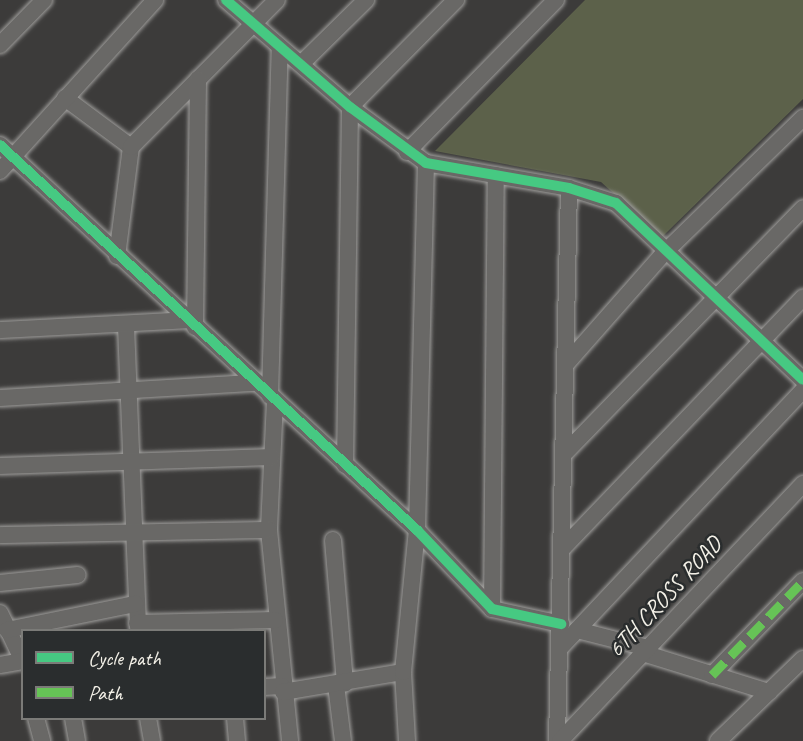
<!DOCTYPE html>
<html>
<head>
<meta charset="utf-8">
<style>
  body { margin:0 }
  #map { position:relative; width:803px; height:741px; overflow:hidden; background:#3c3b3a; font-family:Caveat,sans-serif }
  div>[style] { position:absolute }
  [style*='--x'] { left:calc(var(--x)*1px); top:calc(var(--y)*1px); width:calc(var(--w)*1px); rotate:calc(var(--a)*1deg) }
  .green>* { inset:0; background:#5c614a }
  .roads { filter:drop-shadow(0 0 2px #9f9e9c) drop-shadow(0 0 2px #9f9e9c) }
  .minor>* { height:16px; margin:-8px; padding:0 8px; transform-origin:8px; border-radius:8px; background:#696866 }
  .quiet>* { height:9px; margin-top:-4.5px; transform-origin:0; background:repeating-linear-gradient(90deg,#66c356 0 18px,transparent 0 27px) }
  .cycleway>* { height:10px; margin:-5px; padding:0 5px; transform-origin:5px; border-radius:5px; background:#46c982 }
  span { translate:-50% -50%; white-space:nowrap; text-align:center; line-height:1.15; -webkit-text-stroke:5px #2a2d2e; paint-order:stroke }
  .street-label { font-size:24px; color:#f4f1e8 }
  .legend { position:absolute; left:21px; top:629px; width:245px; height:91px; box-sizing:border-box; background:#2a2d2e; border:2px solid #7b7b78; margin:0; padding:9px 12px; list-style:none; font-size:21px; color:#f4f1e8 }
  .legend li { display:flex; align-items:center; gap:14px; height:35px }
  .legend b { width:35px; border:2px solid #7b7b78 }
</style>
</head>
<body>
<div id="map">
  <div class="green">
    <div style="clip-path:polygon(585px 0,803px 0,803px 99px,662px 237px,601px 182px,435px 151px)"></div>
  </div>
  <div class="roads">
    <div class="minor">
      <div style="--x:226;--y:0;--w:164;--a:40.8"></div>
      <div style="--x:350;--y:107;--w:94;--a:36.4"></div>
      <div style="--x:426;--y:163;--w:145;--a:9.9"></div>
      <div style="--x:569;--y:188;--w:49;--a:17.7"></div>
      <div style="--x:616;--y:203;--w:257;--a:43.4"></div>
      <div style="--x:0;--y:45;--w:63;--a:-45.6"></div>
      <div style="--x:302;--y:63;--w:90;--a:-44.5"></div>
      <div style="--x:65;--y:98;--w:82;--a:36.6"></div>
      <div style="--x:131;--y:147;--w:110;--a:97.3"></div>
      <div style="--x:0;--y:145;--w:568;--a:42.72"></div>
      <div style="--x:417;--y:530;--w:109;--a:46.5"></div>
      <div style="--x:492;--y:609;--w:71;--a:12.3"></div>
      <div style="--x:131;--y:147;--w:207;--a:-45.2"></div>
      <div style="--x:407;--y:152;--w:213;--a:-45.6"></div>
      <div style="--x:0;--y:171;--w:231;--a:-47.8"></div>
      <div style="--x:126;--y:326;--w:305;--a:87.7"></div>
      <div style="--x:195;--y:327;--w:248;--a:-89.3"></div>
      <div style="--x:0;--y:330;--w:188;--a:-3"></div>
      <div style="--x:567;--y:363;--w:147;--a:-48.6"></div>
      <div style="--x:664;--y:253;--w:194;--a:-44.2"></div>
      <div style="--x:270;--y:396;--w:349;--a:-88.4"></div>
      <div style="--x:0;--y:398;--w:256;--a:-3.4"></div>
      <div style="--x:275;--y:401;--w:129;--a:92.7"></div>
      <div style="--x:269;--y:530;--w:212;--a:84.3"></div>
      <div style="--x:566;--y:452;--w:340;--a:-45.8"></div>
      <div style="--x:345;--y:465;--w:358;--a:-89.2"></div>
      <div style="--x:350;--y:107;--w:151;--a:-45.3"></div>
      <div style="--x:0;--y:466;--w:272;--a:-1.9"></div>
      <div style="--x:0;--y:535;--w:269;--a:-1.1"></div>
      <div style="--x:333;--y:540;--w:144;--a:85.2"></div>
      <div style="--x:563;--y:548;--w:347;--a:-46.2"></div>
      <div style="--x:0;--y:583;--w:78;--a:-5.9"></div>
      <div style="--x:492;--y:609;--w:434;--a:-89.5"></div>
      <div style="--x:0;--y:613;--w:53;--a:64.4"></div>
      <div style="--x:137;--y:623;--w:138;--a:-1.2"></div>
      <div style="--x:7;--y:630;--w:131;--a:-11.5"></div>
      <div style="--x:577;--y:630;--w:73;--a:14.2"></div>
      <div style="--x:560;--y:648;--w:354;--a:-46.7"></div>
      <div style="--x:643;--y:653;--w:132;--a:17.2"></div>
      <div style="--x:0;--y:665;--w:23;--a:-10"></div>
      <div style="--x:712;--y:675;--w:131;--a:-45.9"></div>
      <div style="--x:336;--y:685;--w:56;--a:82.9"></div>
      <div style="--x:264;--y:687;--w:18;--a:-3"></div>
      <div style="--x:283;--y:692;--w:122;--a:-9.5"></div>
      <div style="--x:36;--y:718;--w:24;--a:75"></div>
      <div style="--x:73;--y:718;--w:23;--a:80"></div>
      <div style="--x:148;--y:718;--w:23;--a:80"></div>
      <div style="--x:235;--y:718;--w:23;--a:85"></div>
      <div style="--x:407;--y:741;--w:69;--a:-93.3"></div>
      <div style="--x:403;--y:672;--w:143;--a:-84.4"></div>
      <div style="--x:417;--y:530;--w:367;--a:-88.6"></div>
      <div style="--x:557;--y:741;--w:553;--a:-88.76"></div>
      <div style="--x:560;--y:741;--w:354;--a:-46.6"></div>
      <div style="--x:718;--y:741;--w:118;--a:-44"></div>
    </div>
  </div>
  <div class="quiet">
    <div style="--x:712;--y:675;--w:131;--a:-45.9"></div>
  </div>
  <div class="cycleway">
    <div style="--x:226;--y:0;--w:164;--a:40.8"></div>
    <div style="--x:350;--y:107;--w:94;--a:36.4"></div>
    <div style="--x:426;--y:163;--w:145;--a:9.9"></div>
    <div style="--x:569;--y:188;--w:49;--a:17.7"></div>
    <div style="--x:616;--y:203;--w:257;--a:43.4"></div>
    <div style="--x:0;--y:145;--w:568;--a:42.72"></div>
    <div style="--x:417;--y:530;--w:109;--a:46.5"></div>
    <div style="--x:492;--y:609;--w:71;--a:12.3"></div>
  </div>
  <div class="street-label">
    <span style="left:665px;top:597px;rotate:-47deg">6TH CROSS ROAD</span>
  </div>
  <ul class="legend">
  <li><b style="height:9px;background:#46c982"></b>Cycle path</li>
  <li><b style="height:9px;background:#66c356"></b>Path</li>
  </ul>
</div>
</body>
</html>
